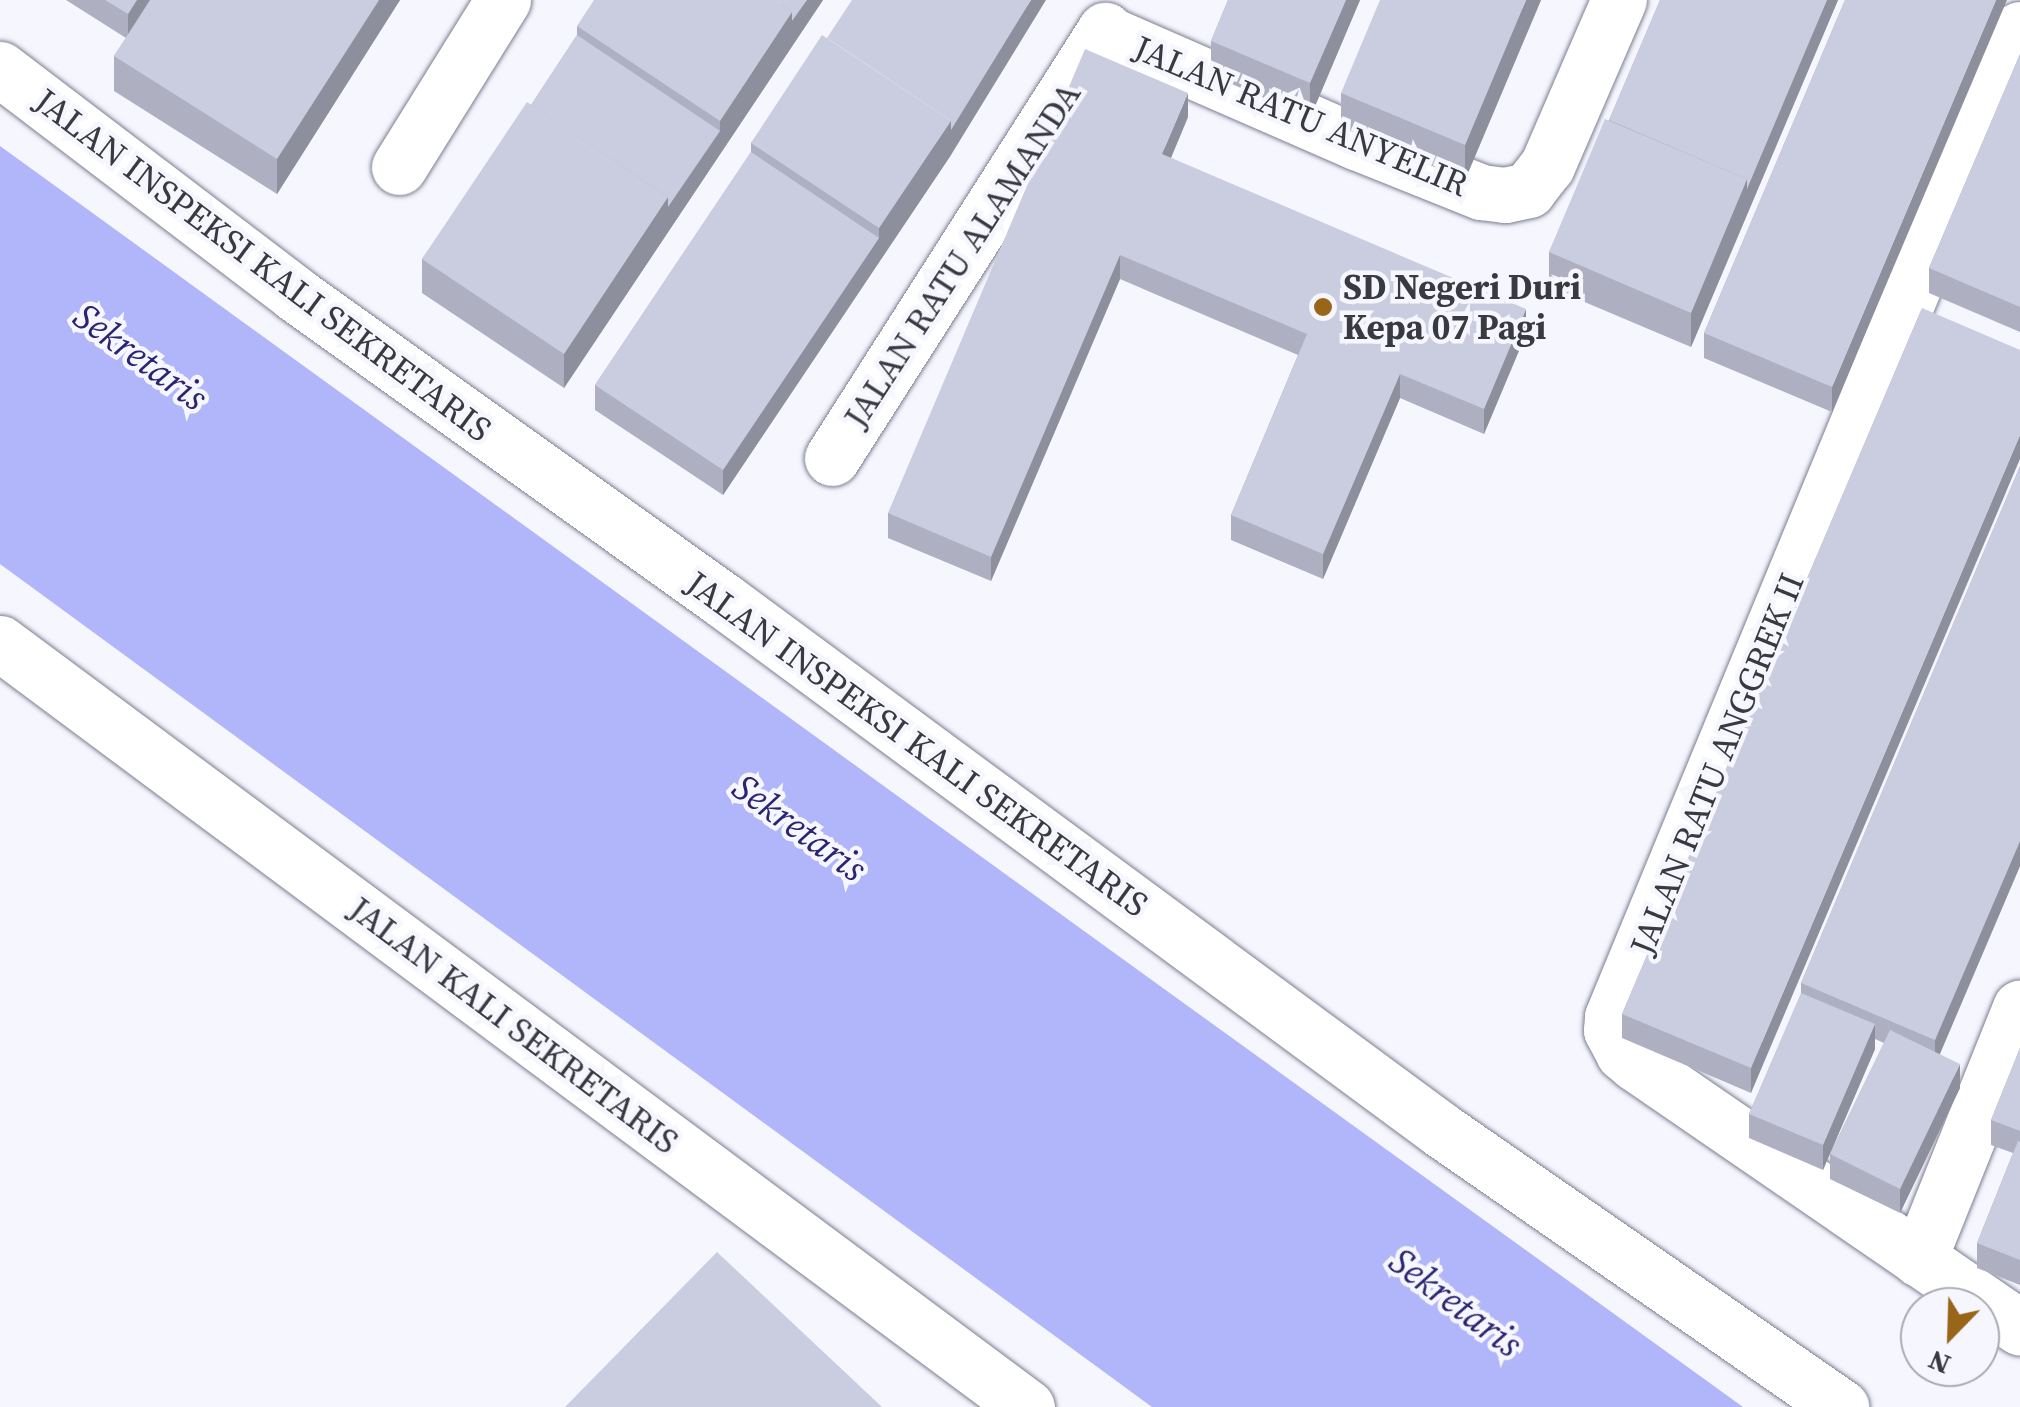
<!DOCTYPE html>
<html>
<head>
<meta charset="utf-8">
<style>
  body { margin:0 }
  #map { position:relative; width:2020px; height:1407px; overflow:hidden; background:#f5f6fe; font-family:"Source Serif 4",serif }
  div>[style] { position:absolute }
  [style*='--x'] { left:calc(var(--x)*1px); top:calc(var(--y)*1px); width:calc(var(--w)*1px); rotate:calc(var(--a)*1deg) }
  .water>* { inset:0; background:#b1b5f9 }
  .roads { filter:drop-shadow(0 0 2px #7c7e90) drop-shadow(0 0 2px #7c7e90) }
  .minor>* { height:55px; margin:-27.5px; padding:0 27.5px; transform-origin:27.5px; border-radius:27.5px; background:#fff }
  .wall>* { inset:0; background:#aeafc0 }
  .shaded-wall>* { inset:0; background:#8d8f9c }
  .building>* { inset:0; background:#caccdf }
  .dots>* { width:28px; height:28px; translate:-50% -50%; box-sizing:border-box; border:5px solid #f5f6fe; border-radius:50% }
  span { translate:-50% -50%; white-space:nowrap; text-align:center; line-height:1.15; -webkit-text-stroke:9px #f5f6fe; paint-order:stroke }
  .street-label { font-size:35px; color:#393a41 }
  .poi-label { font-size:35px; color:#393a41; font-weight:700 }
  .left { translate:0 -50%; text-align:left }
  .water-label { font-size:38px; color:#2d2471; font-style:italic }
  .north { position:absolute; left:1900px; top:1287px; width:100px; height:100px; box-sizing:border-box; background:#f5f6fe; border:2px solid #aaabb2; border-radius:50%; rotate:203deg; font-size:28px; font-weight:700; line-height:40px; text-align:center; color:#393a41 }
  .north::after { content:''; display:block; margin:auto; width:35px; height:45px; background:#986519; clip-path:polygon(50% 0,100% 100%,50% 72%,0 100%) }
</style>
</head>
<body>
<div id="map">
  <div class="water">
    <div style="clip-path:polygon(0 146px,1131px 965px,1743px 1407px,1152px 1407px,0 564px)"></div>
  </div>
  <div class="roads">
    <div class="minor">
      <div style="--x:2020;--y:29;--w:1069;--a:112.44"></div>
      <div style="--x:1612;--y:1017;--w:13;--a:94"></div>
      <div style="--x:1611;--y:1030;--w:26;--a:62"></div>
      <div style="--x:1623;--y:1053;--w:16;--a:40"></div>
      <div style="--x:1635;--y:1063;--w:467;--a:34.5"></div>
      <div style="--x:1104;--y:32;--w:275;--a:23.6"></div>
      <div style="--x:1356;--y:142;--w:135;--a:21.8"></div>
      <div style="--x:1481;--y:192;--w:24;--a:7"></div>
      <div style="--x:1505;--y:195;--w:24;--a:-12"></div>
      <div style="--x:1528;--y:190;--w:31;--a:-52"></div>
      <div style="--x:1547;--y:166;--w:181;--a:-66.6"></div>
      <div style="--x:0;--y:69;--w:371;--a:37.3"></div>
      <div style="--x:295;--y:294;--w:526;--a:35.56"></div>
      <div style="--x:723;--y:600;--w:892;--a:36.43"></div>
      <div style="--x:1441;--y:1130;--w:487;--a:34.7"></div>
      <div style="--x:399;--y:167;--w:197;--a:-58.1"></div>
      <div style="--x:832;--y:458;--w:508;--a:-57.47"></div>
      <div style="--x:0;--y:643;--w:1280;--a:36.65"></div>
      <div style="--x:1919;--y:1259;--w:271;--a:-68.1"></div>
    </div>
  </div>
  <div class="wall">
    <div style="clip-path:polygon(66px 0,400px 0,277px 194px,114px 91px,114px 56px,126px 38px)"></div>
    <div style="clip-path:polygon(823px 0,564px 388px,422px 293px,422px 259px,531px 105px,577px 35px,577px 26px)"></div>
    <div style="clip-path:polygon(1228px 0,1360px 0,1310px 118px,1211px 75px,1211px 41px)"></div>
    <div style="clip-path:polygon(1541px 0,1465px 180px,1341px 127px,1341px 93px)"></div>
    <div style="clip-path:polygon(1660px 0,1838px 0,1691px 347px,1549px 287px,1549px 252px,1609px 120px)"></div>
    <div style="clip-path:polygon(1845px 0,1832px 412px,1704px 358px,1704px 333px)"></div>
    <div style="clip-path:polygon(827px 38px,951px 155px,723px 495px,595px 410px,595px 385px,751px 152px,751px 143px)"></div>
    <div style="clip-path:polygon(2020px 54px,2020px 332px,1929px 293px,1929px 268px)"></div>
    <div style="clip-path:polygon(1188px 117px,1171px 158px,1526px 334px,1484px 434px,1400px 398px,1323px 579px,1231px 540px,1231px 515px,1298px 355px,1120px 279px,991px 581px,888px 538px,888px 513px)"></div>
    <div style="clip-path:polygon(1922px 308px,1751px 1093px,1622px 1038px,1622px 1014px)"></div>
    <div style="clip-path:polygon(2020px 466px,2020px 866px,1940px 1054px,1960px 1088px,1900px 1213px,1830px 1179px,1830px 1154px,1884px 1043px,1875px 1039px,1875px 1049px,1823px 1170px,1749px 1138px,1749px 1114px,1801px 994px,1801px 983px)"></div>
    <div style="clip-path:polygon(2020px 1048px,2020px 1285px,1977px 1268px,1977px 1243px,2013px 1153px,1991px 1145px,1991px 1120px)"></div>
  </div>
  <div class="shaded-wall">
    <div style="clip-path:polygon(137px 0,153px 0,128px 39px,128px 14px)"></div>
    <div style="clip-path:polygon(379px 0,400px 0,277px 194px,277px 159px)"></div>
    <div style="clip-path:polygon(807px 0,823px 0,564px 388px,564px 354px,668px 197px,720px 131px,720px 121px,792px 12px)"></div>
    <div style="clip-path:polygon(1031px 0,1046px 0,951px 155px,723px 495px,723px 470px,879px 238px,879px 228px)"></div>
    <div style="clip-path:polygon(1346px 0,1360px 0,1310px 118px,1310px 83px)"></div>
    <div style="clip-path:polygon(1526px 0,1541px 0,1465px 180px,1465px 145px)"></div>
    <div style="clip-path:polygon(1827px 0,1838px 0,1691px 347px,1691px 313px,1747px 179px)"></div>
    <div style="clip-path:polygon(1996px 0,2007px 0,1832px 412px,1832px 387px)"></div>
    <div style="clip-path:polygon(1188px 93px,1188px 117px,1162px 179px,1162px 154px)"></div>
    <div style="clip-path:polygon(1120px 255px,1120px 279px,991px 581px,991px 557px)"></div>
    <div style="clip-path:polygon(1526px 309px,1526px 334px,1484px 434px,1484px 409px)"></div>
    <div style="clip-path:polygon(1400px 374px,1400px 398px,1323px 579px,1323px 554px)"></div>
    <div style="clip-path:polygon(2020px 435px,2020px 459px,1751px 1093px,1751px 1068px)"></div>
    <div style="clip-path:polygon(2020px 841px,2020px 866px,1935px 1065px,1935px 1040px)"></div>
    <div style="clip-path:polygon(1875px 1024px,1875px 1049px,1823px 1170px,1823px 1145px)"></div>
    <div style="clip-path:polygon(1960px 1064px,1960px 1088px,1900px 1213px,1900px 1189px)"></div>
  </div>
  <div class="building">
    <div style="clip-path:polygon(105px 0,137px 0,128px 14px)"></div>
    <div style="clip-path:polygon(150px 0,379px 0,277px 159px,114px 56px)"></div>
    <div style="clip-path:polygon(594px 0,775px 0,792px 12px,720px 121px,577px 26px)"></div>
    <div style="clip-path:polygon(775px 0,807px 0,792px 21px,792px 12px)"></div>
    <div style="clip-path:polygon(852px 0,1031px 0,951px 130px,951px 121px,827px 38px)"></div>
    <div style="clip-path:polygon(1228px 0,1346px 0,1310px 83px,1211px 41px)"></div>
    <div style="clip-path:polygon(1380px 0,1526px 0,1465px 145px,1341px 93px)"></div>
    <div style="clip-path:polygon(1660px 0,1827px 0,1747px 189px,1747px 179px,1609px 120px)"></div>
    <div style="clip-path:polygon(1845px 0,1996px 0,1832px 387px,1704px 333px)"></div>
    <div style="clip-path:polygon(577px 35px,720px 131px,668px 207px,668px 197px,531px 105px)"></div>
    <div style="clip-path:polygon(822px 35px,951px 121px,879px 228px,751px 143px)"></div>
    <div style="clip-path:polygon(1085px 49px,1188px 93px,1162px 154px,1526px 309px,1484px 409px,1400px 374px,1323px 554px,1231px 515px,1307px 334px,1120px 255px,991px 557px,888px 513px)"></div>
    <div style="clip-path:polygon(2020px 54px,2020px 307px,1929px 268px)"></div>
    <div style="clip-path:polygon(527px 102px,668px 197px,564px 354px,422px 259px)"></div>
    <div style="clip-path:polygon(1605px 119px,1747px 179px,1691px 313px,1549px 252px)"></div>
    <div style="clip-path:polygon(751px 152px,879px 238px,723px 470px,595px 385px)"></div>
    <div style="clip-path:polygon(1922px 308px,2020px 350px,2020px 435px,1751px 1068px,1622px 1014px)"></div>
    <div style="clip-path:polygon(2020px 466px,2020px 841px,1935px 1040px,1801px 983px)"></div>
    <div style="clip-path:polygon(1801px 993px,1875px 1024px,1823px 1145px,1749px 1114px)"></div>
    <div style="clip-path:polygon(1890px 1030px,1960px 1064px,1900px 1189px,1830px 1154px)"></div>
    <div style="clip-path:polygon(2020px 1048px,2020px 1131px,1991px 1120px)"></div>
    <div style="clip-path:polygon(2018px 1141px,2020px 1142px,2020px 1260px,1977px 1243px)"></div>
    <div style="clip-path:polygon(717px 1252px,882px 1407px,565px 1407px)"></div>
  </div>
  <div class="dots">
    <div style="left:1323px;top:307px;background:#986519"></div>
  </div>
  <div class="street-label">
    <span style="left:1301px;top:116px;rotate:23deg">JALAN RATU ANYELIR</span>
    <span style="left:962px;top:255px;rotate:-57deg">JALAN RATU ALAMANDA</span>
    <span style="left:263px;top:265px;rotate:37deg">JALAN INSPEKSI KALI SEKRETARIS</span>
    <span style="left:917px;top:744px;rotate:36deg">JALAN INSPEKSI KALI SEKRETARIS</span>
    <span style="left:1717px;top:764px;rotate:-68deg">JALAN RATU ANGGREK II</span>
    <span style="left:514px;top:1025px;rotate:37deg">JALAN KALI SEKRETARIS</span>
  </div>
  <div class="poi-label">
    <span class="left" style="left:1343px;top:307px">SD Negeri Duri<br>Kepa 07 Pagi</span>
  </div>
  <div class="water-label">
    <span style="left:140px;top:357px;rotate:36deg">Sekretaris</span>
    <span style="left:799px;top:828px;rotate:36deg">Sekretaris</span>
    <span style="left:1455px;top:1303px;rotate:37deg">Sekretaris</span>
  </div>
  <div class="north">N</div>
</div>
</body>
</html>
